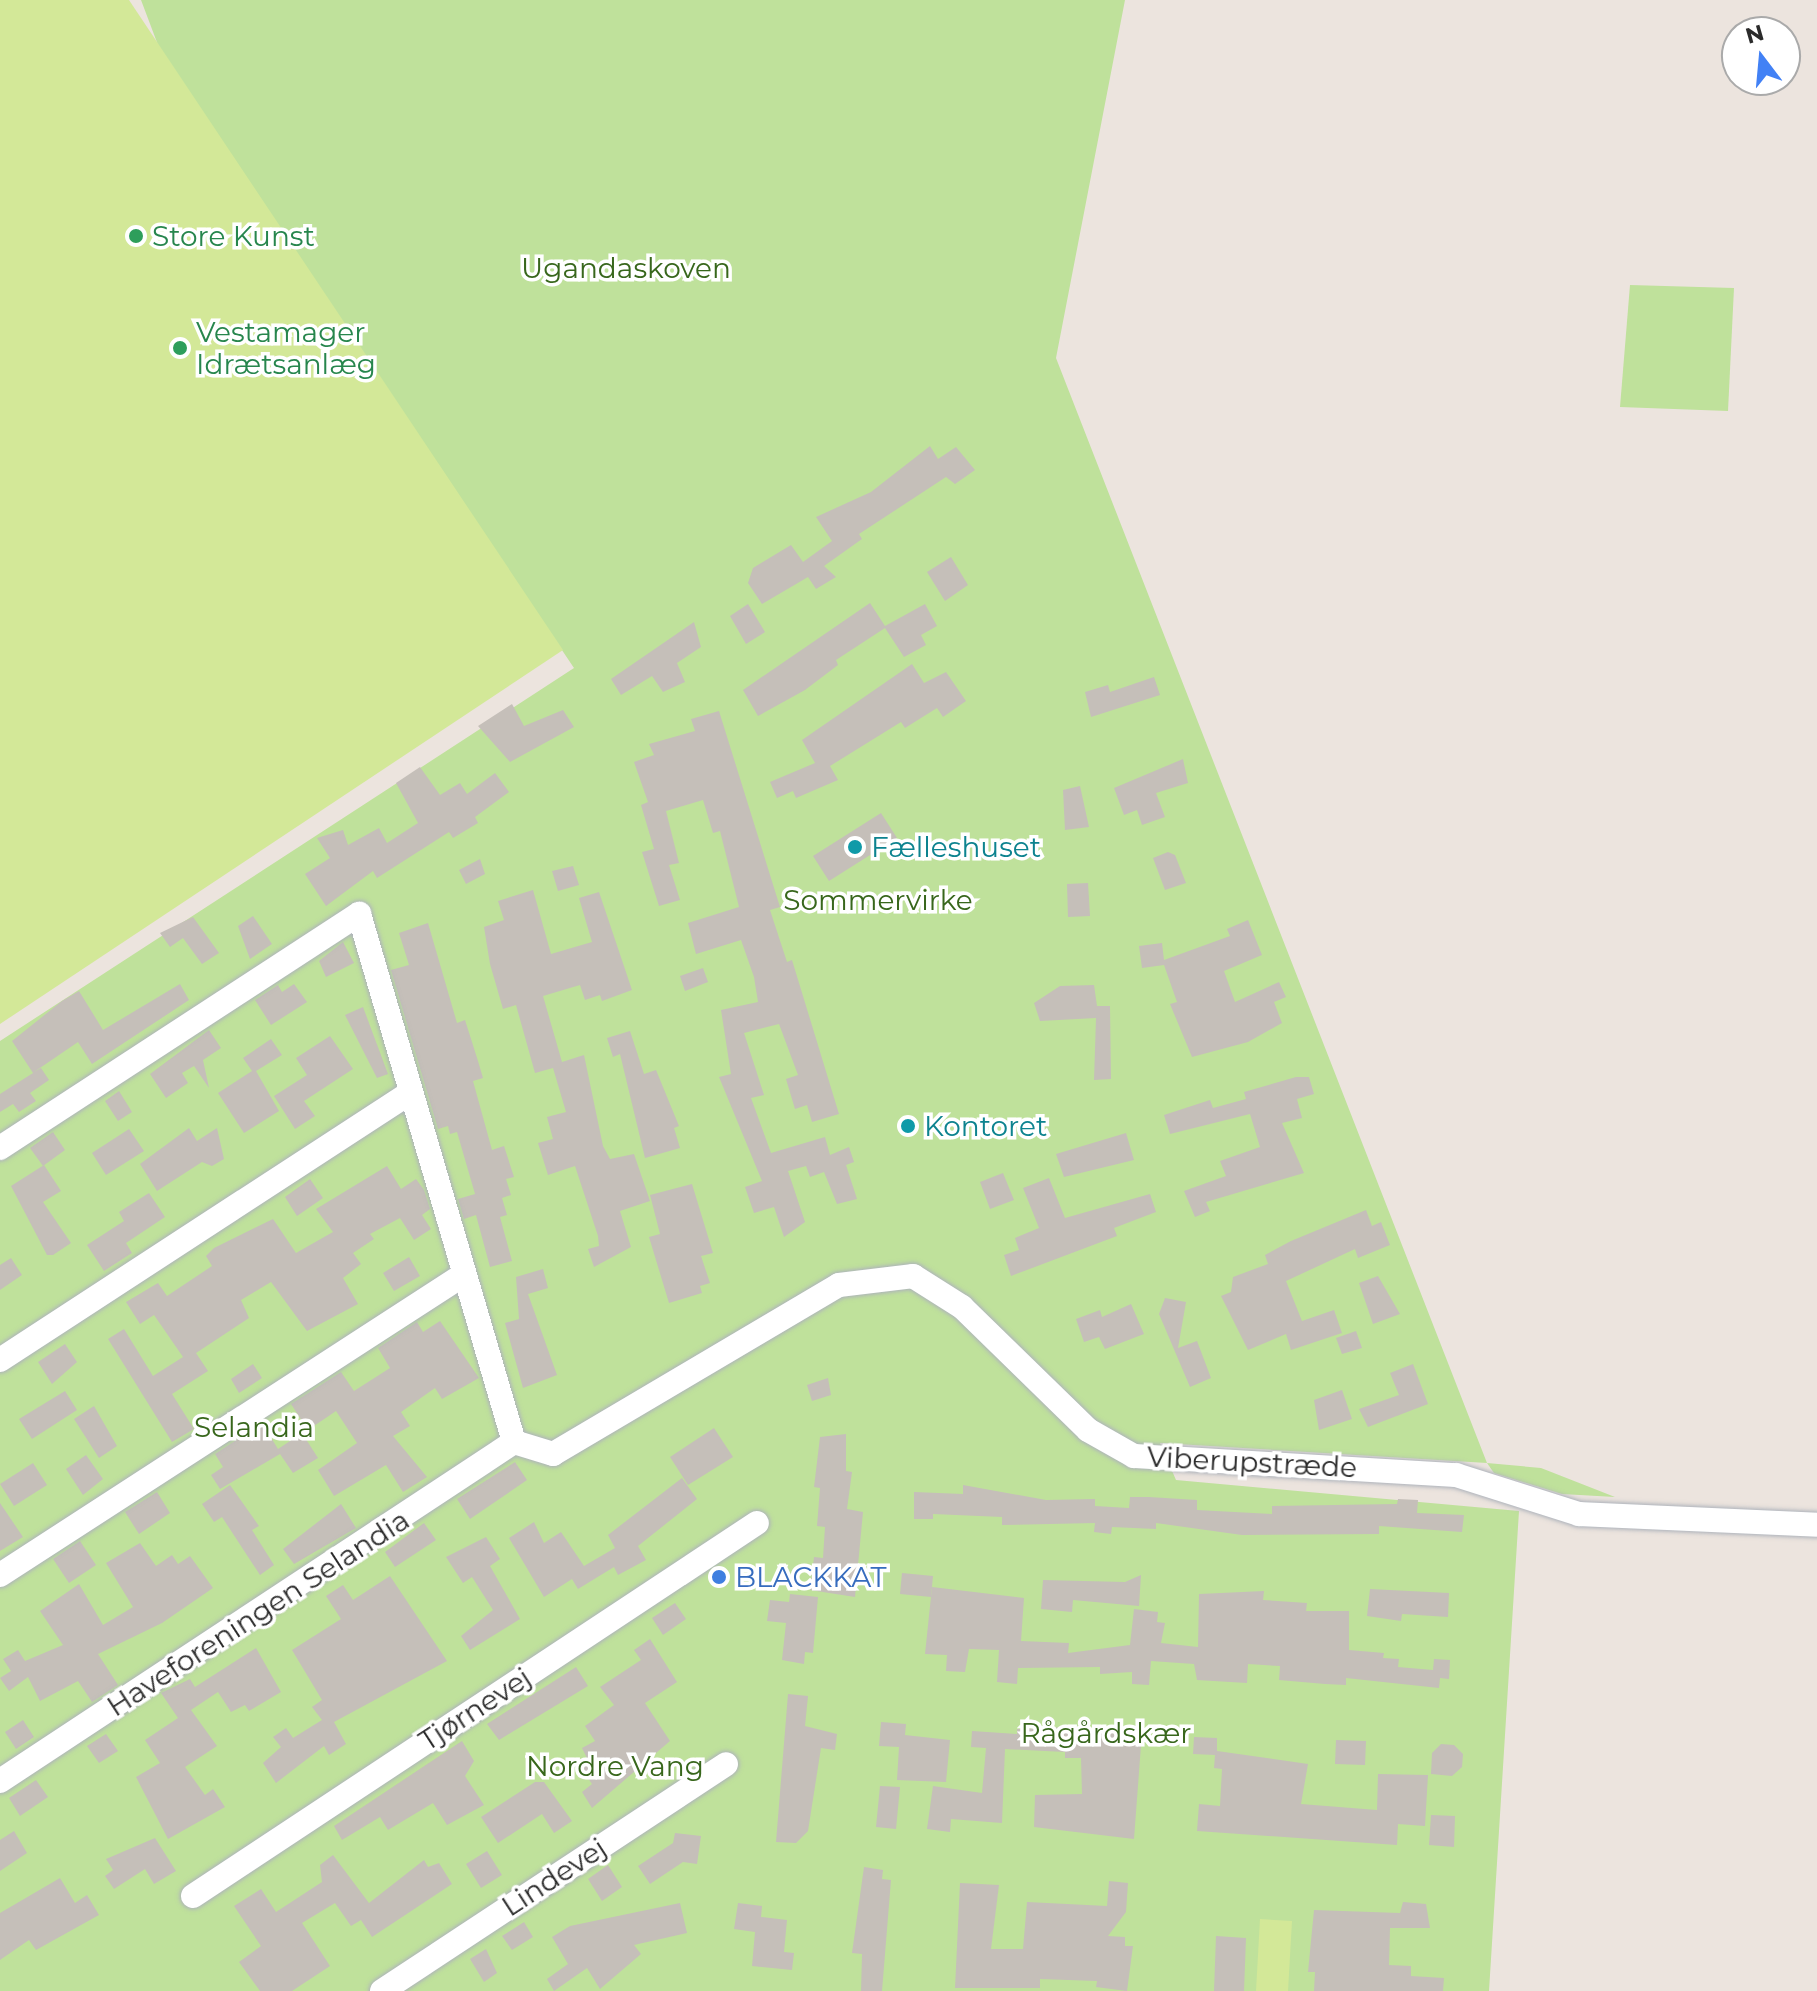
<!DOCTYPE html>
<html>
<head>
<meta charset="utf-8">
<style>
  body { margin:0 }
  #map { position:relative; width:1817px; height:1991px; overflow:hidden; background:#ece4de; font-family:Montserrat,sans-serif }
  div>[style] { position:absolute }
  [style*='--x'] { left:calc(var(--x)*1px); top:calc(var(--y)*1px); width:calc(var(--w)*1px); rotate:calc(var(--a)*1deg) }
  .green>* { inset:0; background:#bfe19b }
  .pitch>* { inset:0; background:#d3e898 }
  .building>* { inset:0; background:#c5bfb9 }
  .roads { filter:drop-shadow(0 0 2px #aeb3bb) drop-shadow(0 0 2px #aeb3bb) }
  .minor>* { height:24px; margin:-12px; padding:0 12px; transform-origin:12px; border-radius:12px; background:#fff }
  .dots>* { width:22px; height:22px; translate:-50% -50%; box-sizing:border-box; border:4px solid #fff; border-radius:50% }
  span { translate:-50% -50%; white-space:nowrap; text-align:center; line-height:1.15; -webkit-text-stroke:7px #fff; paint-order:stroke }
  .leisure-label { font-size:28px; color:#27864d }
  .left { translate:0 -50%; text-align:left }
  .park-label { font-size:28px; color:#38671c }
  .culture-label { font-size:28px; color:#0d838f }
  .street-label { font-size:28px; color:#2b2b2b }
  .shop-label { font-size:28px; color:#366cbe }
  .north { position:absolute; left:1721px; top:16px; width:80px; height:80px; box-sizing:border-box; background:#fff; border:2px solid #aaa; border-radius:50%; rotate:344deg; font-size:22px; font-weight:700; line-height:32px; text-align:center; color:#2b2b2b }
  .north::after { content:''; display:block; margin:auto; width:28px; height:36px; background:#4281f5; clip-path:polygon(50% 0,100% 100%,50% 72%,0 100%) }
</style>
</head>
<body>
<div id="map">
  <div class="green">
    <div style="clip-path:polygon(141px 0,1125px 0,1056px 358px,1487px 1463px,1541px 1468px,1615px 1497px,1562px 1494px,1494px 1473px,1487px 1463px,1160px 1443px,1176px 1480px,1519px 1511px,1489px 1991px,0 1991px,0 1041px,574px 668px,161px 53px)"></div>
    <div style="clip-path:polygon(1630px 285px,1734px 288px,1728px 411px,1620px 407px)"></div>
  </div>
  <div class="pitch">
    <div style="clip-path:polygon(0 0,129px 0,563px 650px,0 1024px)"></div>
    <div style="clip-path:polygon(1260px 1919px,1292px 1921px,1288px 1991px,1256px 1991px)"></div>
  </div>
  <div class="building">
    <div style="clip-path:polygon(930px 446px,938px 459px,956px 447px,975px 470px,955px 484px,946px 477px,859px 534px,862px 539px,824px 566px,836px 577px,816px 589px,808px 577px,762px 604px,748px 583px,753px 568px,791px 545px,803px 562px,832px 541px,816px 517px,871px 492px)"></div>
    <div style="clip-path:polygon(951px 557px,968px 585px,945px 601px,927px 572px)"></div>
    <div style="clip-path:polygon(870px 603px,885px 626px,925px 604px,937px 626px,921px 635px,926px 645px,904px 657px,885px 628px,836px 660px,838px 665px,805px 690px,758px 716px,743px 690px)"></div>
    <div style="clip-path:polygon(748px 604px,765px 632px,746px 644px,730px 616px)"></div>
    <div style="clip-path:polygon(694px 622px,701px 647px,677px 663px,685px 682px,663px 692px,652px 676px,621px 695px,611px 679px)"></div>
    <div style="clip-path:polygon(912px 664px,924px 683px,946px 672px,966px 701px,943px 717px,937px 708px,905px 728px,901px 722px,830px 766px,838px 780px,796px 798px,793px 791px,777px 798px,770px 782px,815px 763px,802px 740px)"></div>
    <div style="clip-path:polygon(1154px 677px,1160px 695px,1091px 717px,1085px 692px,1108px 685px,1110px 692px)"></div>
    <div style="clip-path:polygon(512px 704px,524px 726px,563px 710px,574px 727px,510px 762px,478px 726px)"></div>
    <div style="clip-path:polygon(719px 711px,780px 907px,770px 910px,787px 962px,792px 960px,839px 1114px,812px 1122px,807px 1105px,795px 1109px,786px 1079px,798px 1075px,779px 1024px,744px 1033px,764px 1095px,751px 1098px,771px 1153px,825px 1137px,830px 1155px,849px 1147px,854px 1162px,846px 1165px,857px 1199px,837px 1204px,824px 1172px,810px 1177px,806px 1166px,788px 1171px,805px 1222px,784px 1237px,774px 1207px,754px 1213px,745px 1187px,762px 1181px,719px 1077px,731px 1074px,721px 1010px,758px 1002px,754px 977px,741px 940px,696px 954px,688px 923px,739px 907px,720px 831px,713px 833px,703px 800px,666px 811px,679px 863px,669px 865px,680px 900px,659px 906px,642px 852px,654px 849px,641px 805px,648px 802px,634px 762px,654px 755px,649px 744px,695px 731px,691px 719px)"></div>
    <div style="clip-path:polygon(1183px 759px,1188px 783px,1156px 793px,1165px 817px,1142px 825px,1137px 810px,1124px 815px,1114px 788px)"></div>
    <div style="clip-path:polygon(420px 767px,440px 795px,460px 783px,467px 794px,495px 773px,509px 792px,475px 817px,478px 823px,453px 838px,449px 832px,377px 878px,373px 871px,326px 906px,305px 874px,330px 858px,317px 838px,343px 830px,348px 845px,379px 828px,387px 843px,418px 823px,396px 783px)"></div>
    <div style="clip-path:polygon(1080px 786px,1089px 827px,1065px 830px,1063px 790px)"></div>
    <div style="clip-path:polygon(881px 813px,897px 838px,829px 881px,813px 856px)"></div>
    <div style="clip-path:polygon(1168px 852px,1175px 855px,1186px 883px,1165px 890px,1153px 858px)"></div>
    <div style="clip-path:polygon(480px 859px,485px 874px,466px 884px,459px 870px)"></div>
    <div style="clip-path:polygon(573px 866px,579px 885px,558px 891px,552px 871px)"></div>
    <div style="clip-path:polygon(1088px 883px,1090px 916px,1068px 917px,1067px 884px)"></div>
    <div style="clip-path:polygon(533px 890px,551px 954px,592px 942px,579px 898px,599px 892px,632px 990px,602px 1001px,600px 995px,585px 1000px,580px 985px,543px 996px,562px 1062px,584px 1055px,603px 1146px,610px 1159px,634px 1154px,650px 1201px,620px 1211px,631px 1247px,594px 1267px,588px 1249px,599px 1246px,598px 1236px,575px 1166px,548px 1175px,538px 1143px,553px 1139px,547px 1117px,566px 1112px,553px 1068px,535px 1073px,516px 1005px,503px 1009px,490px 964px,484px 927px,504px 920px,498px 901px)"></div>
    <div style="clip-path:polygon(253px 916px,272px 944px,250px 959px,238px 926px)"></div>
    <div style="clip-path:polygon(193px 917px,219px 953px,202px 964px,183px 938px,170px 947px,160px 933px)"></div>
    <div style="clip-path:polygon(1248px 920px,1262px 955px,1224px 971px,1235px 1002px,1279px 982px,1286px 997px,1274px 1002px,1282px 1023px,1248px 1042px,1192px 1057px,1170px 1004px,1177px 1002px,1164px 965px,1142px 968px,1139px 946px,1162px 943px,1164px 960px,1230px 936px,1227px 929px)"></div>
    <div style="clip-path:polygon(428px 923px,457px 1023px,465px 1020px,478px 1061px,483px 1078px,473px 1081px,492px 1150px,504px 1146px,514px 1177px,506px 1179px,511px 1195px,502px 1198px,507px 1215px,500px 1217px,512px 1261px,490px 1267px,476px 1215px,464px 1219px,458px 1199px,475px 1194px,457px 1132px,450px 1134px,448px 1126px,438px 1129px,391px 970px,409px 965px,399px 933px)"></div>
    <div style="clip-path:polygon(343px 942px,354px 963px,326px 977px,319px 961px)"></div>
    <div style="clip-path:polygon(703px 968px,708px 982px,685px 991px,680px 976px)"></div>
    <div style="clip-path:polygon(180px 984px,189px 1000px,92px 1064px,78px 1042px,34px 1072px,41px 1068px,49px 1080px,30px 1093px,36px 1101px,19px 1112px,13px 1104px,0 1112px,0 1094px,33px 1073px,12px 1041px,62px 1001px,79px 991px,103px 1030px)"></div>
    <div style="clip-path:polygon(294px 984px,307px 1002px,271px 1025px,255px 1000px,278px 985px,282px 992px)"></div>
    <div style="clip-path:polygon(1094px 985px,1097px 1006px,1110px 1006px,1111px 1079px,1094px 1080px,1096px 1018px,1040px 1021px,1034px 1003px,1060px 986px)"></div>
    <div style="clip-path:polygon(363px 1007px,388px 1074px,377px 1078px,345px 1015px)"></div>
    <div style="clip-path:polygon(209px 1030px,221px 1048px,203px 1060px,209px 1088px,194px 1066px,182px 1073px,188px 1083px,166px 1098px,150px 1074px)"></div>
    <div style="clip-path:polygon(630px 1031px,644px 1074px,656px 1070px,679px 1126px,674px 1128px,680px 1148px,645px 1158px,620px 1054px,613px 1057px,607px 1038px)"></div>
    <div style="clip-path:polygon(330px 1036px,353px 1069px,304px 1101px,315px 1116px,295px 1129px,274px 1096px,307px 1075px,296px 1058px)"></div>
    <div style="clip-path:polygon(271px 1039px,282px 1055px,256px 1071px,279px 1111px,244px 1133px,218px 1093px,252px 1071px,243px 1058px)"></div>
    <div style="clip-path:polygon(1296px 1077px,1309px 1077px,1314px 1094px,1297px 1099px,1302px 1118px,1282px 1123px,1304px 1173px,1206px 1202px,1210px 1211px,1195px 1217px,1184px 1191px,1226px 1176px,1220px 1161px,1260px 1147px,1250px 1114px,1170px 1134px,1164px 1115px,1210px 1100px,1213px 1108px,1246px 1099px,1244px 1092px)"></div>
    <div style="clip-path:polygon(119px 1091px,132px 1112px,118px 1121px,105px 1101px)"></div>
    <div style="clip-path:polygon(189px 1128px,197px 1141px,217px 1128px,224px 1159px,212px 1166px,202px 1162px,157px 1191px,140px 1164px)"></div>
    <div style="clip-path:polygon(129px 1129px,144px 1151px,106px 1175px,92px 1153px)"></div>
    <div style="clip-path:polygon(53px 1132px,65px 1150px,43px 1166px,30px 1148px)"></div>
    <div style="clip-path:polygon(1126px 1133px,1134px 1160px,1064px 1177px,1056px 1154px)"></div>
    <div style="clip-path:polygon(44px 1165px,61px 1191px,43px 1202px,71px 1243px,53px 1255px,47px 1255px,11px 1186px)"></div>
    <div style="clip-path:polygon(387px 1166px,401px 1189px,416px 1179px,424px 1190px,430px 1209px,422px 1215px,431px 1229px,414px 1240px,400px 1218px,370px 1234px,374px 1239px,353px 1253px,361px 1264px,343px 1278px,358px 1304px,307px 1331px,271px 1282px,241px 1300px,249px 1318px,196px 1353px,208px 1371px,172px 1394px,194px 1429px,172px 1442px,108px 1339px,124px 1329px,153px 1376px,183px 1357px,154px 1315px,140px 1324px,126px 1302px,158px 1283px,167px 1296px,212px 1266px,206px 1256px,214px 1248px,273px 1219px,296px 1253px,333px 1232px,316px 1209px)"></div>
    <div style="clip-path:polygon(1003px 1173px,1014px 1200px,990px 1209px,980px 1182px)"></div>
    <div style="clip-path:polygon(1049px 1178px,1065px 1218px,1150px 1194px,1156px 1212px,1114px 1228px,1117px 1236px,1011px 1276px,1004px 1255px,1019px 1250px,1015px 1238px,1039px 1228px,1023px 1188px)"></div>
    <div style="clip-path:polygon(310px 1179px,323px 1198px,297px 1216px,285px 1197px)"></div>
    <div style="clip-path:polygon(692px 1184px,713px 1253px,701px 1256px,710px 1283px,700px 1286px,702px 1293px,669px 1303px,649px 1237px,660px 1234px,650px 1195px)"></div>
    <div style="clip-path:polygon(149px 1193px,165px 1217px,126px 1243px,132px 1253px,104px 1271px,87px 1245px,124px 1221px,119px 1212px)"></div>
    <div style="clip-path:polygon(1366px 1210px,1372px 1226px,1381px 1222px,1390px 1245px,1358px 1258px,1355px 1249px,1286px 1281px,1302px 1321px,1334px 1310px,1342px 1333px,1291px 1350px,1286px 1334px,1248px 1350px,1221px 1296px,1231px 1292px,1233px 1277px,1268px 1264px,1265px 1255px,1291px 1241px)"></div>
    <div style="clip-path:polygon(409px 1257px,420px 1276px,394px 1291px,383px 1273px)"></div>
    <div style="clip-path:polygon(11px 1258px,22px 1275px,0 1290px,0 1265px)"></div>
    <div style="clip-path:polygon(543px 1269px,548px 1288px,528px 1294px,557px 1375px,523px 1388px,505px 1323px,519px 1319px,516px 1277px)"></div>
    <div style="clip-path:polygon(1378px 1276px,1400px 1314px,1373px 1324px,1359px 1283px)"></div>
    <div style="clip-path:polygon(1165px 1298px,1186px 1302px,1178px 1348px,1197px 1341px,1211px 1378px,1190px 1387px,1159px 1314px)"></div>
    <div style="clip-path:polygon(1131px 1304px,1144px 1334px,1105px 1349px,1099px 1337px,1084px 1342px,1076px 1319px,1100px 1310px,1102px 1317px)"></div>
    <div style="clip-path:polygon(440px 1321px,479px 1378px,442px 1399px,435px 1388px,401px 1412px,410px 1426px,393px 1436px,427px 1477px,403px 1492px,386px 1465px,334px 1496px,318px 1470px,357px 1443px,336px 1411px,308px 1430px,291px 1404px,341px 1372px,354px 1391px,390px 1368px,378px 1348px,417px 1322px,423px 1332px)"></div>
    <div style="clip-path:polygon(1356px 1331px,1362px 1348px,1342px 1354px,1336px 1338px)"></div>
    <div style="clip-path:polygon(65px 1344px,77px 1362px,52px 1384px,38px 1362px)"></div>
    <div style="clip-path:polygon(253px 1364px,262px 1378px,239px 1393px,231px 1379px)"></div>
    <div style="clip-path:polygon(1413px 1364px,1428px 1404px,1368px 1427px,1359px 1409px,1399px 1395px,1390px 1373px)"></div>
    <div style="clip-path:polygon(828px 1378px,831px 1395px,812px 1401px,807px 1385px)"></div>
    <div style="clip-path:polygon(1342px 1390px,1352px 1419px,1319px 1430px,1314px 1400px)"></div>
    <div style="clip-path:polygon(65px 1391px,77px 1410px,32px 1439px,19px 1419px)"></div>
    <div style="clip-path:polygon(94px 1406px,117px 1446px,99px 1458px,74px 1419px)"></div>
    <div style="clip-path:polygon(262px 1423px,278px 1449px,302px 1433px,318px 1458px,293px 1473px,280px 1454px,220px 1489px,211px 1475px,223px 1467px,215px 1454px)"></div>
    <div style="clip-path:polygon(714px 1428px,733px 1457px,688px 1485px,670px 1457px)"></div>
    <div style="clip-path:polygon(846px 1434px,846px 1471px,852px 1472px,847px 1509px,863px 1512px,855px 1597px,810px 1590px,814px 1557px,823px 1558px,825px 1527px,817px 1526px,820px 1488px,814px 1487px,820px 1437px)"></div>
    <div style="clip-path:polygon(86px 1455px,103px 1479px,83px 1495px,66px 1469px)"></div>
    <div style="clip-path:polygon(515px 1462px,527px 1480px,470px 1519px,457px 1499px)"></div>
    <div style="clip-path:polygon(33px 1463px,47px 1485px,14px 1506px,0 1484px)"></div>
    <div style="clip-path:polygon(682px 1478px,697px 1499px,638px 1546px,646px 1560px,618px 1575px,614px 1567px,578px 1589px,572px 1579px,544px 1597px,509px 1538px,534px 1522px,544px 1543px,561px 1532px,584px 1566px,615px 1548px,608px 1535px)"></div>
    <div style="clip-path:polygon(230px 1485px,259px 1526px,252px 1530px,274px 1565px,260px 1575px,222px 1517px,214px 1522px,202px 1504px)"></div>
    <div style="clip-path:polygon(963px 1485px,1046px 1500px,1095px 1499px,1095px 1506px,1129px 1508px,1130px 1497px,1149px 1497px,1197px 1500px,1197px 1510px,1272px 1514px,1272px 1506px,1397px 1504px,1398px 1499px,1418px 1500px,1417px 1513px,1464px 1515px,1462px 1532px,1379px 1526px,1379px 1534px,1242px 1535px,1156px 1523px,1156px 1529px,1112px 1527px,1111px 1534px,1094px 1532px,1095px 1523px,1002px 1525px,1002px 1517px,933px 1514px,933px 1519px,914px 1519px,914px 1492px,963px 1494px)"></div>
    <div style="clip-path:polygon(157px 1492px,170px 1513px,139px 1534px,125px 1512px)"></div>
    <div style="clip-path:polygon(0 1503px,23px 1537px,0 1551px)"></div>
    <div style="clip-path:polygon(341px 1504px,356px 1528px,294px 1564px,283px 1549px)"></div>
    <div style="clip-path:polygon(424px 1523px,436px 1540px,395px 1567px,385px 1552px)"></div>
    <div style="clip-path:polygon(486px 1537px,500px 1559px,490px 1566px,520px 1619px,470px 1650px,461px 1636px,493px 1610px,472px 1577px,463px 1583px,446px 1557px)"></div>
    <div style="clip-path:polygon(80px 1541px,96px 1565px,69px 1583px,53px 1559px)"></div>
    <div style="clip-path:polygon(140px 1543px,156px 1566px,172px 1555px,178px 1564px,190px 1556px,213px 1588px,162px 1623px,98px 1654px,118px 1685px,92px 1702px,78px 1681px,40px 1701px,28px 1677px,9px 1691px,0 1678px,11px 1671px,3px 1659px,18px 1650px,25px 1661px,63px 1645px,40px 1611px,79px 1584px,103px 1625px,133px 1607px,106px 1563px)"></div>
    <div style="clip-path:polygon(902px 1573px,933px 1576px,931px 1597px,900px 1594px)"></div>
    <div style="clip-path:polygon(1141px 1575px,1139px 1606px,1073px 1600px,1072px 1612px,1041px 1609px,1043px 1580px,1125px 1582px)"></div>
    <div style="clip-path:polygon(390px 1576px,447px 1661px,334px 1722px,346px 1744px,329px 1755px,324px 1746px,276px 1783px,263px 1763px,281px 1747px,273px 1737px,286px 1728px,293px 1738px,322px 1720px,312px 1707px,322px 1700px,292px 1650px,341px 1619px,326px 1596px,343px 1585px,353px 1600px)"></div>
    <div style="clip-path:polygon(932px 1587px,1024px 1598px,1021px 1641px,1069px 1643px,1068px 1653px,1130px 1645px,1134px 1609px,1158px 1612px,1157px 1622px,1165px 1623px,1161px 1643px,1198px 1647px,1199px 1594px,1264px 1591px,1263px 1600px,1307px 1603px,1306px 1611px,1349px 1611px,1349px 1650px,1384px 1653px,1383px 1658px,1399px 1659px,1398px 1667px,1433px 1670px,1434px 1659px,1450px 1660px,1449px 1679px,1440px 1678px,1439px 1688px,1346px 1678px,1346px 1685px,1325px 1684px,1279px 1680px,1280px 1666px,1248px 1664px,1247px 1683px,1197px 1680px,1194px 1664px,1151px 1661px,1149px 1685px,1132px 1684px,1132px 1672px,1100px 1674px,1100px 1667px,1018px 1668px,1017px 1684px,997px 1682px,999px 1650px,969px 1649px,965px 1672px,946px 1671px,947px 1655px,925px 1654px)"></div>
    <div style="clip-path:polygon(1370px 1589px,1449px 1593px,1448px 1617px,1402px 1614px,1401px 1621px,1367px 1616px)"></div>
    <div style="clip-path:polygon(790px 1594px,818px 1597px,813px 1653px,805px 1652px,804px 1664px,782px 1660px,786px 1623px,767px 1621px,770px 1600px,789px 1602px)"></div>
    <div style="clip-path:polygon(675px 1603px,686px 1619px,663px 1635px,652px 1618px)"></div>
    <div style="clip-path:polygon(650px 1639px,677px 1682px,645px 1703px,670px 1741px,592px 1808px,582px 1792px,592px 1784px,581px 1768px,589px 1762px,582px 1748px,595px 1741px,585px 1726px,614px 1705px,600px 1687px,641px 1660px,634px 1650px)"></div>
    <div style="clip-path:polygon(256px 1648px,281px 1692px,249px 1711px,245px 1705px,231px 1712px,218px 1692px,191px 1710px,217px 1746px,185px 1767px,205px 1795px,213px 1789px,225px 1807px,168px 1839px,136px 1777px,160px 1763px,145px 1740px,178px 1718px,161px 1693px,190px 1679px,195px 1687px)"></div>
    <div style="clip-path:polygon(576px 1667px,588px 1686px,499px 1740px,487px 1724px)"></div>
    <div style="clip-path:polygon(788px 1694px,808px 1696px,805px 1726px,837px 1734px,835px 1750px,821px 1748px,808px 1831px,796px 1843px,776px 1842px)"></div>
    <div style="clip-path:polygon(23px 1720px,34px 1737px,16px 1749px,5px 1732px)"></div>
    <div style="clip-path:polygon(881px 1722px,906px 1724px,905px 1735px,950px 1740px,946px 1782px,897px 1780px,899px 1747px,879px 1746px)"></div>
    <div style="clip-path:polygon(1066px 1727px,1142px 1732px,1134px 1839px,1034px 1827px,1035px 1795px,1082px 1794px,1081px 1758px,1065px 1758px,1065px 1752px,1005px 1749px,1002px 1823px,951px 1819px,950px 1832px,927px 1829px,933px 1786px,982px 1793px,986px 1748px,971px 1747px,972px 1731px,1017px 1734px,1017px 1729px)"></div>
    <div style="clip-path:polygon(106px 1734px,118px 1751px,99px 1763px,87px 1746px)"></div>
    <div style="clip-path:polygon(1194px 1737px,1217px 1738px,1217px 1751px,1308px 1764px,1301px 1804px,1377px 1810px,1378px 1774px,1428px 1775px,1425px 1826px,1398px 1824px,1397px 1845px,1197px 1831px,1199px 1804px,1220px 1806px,1222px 1769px,1214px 1768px,1215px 1755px,1193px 1754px)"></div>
    <div style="clip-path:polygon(1336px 1740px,1366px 1741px,1365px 1765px,1335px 1764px)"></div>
    <div style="clip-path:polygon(462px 1741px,474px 1761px,465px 1776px,484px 1805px,447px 1825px,433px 1803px,388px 1830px,380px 1817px,342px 1840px,334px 1826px)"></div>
    <div style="clip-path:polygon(1441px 1744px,1454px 1745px,1463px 1754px,1462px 1767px,1452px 1776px,1431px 1774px,1432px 1753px)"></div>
    <div style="clip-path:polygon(36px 1780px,48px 1797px,20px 1816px,9px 1798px)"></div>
    <div style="clip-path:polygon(535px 1782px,544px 1782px,572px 1821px,554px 1833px,542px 1814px,498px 1843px,481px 1817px)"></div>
    <div style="clip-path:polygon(880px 1786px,900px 1787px,896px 1829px,876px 1827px)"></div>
    <div style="clip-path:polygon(1431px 1815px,1455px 1816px,1454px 1847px,1429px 1845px)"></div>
    <div style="clip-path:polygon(14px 1831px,27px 1853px,0 1871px,0 1840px)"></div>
    <div style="clip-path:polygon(675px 1833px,701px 1836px,697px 1864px,683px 1862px,650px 1884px,638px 1866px,673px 1843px)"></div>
    <div style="clip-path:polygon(155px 1838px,176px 1871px,154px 1884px,145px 1869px,114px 1889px,105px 1876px,113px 1870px,106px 1859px)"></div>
    <div style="clip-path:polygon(487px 1851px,502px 1875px,481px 1888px,466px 1864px)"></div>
    <div style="clip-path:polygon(333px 1855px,369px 1903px,424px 1860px,428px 1867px,439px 1863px,452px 1884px,372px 1937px,361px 1920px,351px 1926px,335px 1903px,302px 1923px,330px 1966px,292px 1991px,260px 1991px,239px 1962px,261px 1946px,234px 1906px,261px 1889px,276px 1912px,322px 1882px,320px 1865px)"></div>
    <div style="clip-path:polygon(608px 1865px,622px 1887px,602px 1901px,588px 1879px)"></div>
    <div style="clip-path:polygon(864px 1867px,883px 1870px,882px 1879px,891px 1880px,882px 1991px,861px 1991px,862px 1954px,852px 1953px)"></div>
    <div style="clip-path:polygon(60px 1878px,75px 1903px,87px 1895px,99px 1915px,36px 1950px,29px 1940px,0 1960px,0 1913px)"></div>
    <div style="clip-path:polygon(1109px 1881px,1128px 1883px,1126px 1912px,1108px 1936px,1125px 1937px,1125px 1946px,1133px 1946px,1127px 1991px,1096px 1987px,1097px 1981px,1040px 1979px,1040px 1988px,955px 1988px,960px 1883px,999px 1885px,991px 1949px,1023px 1949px,1027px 1902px,1107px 1906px)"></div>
    <div style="clip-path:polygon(1403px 1902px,1426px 1904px,1430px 1928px,1390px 1928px,1389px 1965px,1411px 1966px,1411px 1976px,1444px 1978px,1443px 1991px,1314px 1991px,1315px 1972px,1308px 1972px,1314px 1910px,1400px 1913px)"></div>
    <div style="clip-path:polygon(680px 1903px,687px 1933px,634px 1945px,641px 1954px,600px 1989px,587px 1968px,554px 1991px,547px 1979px,568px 1964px,552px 1937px,570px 1926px)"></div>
    <div style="clip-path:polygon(738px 1903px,762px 1906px,761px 1917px,787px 1920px,784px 1952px,794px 1953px,792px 1970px,752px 1966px,755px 1932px,734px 1929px)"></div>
    <div style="clip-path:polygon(524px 1922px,533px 1937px,512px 1950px,502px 1936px)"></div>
    <div style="clip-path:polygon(1216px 1936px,1246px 1938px,1244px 1991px,1214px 1991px)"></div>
    <div style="clip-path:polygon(486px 1949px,497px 1973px,484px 1982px,470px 1959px)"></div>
  </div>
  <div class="roads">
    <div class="minor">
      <div style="--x:0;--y:1148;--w:429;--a:-33.1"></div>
      <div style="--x:359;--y:914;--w:550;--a:73.64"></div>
      <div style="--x:514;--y:1442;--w:41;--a:17.1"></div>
      <div style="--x:553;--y:1454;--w:332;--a:-30.6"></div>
      <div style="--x:839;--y:1285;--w:75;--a:-6.9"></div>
      <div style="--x:913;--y:1276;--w:58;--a:32.3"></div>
      <div style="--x:962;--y:1307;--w:176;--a:44.3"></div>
      <div style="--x:1088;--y:1430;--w:53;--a:29.5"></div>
      <div style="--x:1134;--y:1456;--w:323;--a:3.4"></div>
      <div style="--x:1456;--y:1475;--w:129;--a:17.6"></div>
      <div style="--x:1579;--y:1514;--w:238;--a:2.6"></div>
      <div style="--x:0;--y:1360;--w:489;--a:-33.1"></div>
      <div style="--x:0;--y:1575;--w:552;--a:-32.94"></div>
      <div style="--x:0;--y:1781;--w:616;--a:-33.41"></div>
      <div style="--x:193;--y:1896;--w:676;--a:-33.48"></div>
      <div style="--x:382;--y:1991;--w:412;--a:-33.4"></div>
    </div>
  </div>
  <div class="dots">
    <div style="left:136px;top:236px;background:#2e9e5b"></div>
    <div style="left:180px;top:348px;background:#2e9e5b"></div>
    <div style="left:855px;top:847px;background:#0f9aa8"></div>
    <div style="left:908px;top:1126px;background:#0f9aa8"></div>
    <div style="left:719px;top:1577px;background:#3f7fe0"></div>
  </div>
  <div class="leisure-label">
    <span class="left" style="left:152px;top:236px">Store Kunst</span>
    <span class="left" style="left:196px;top:348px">Vestamager<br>Idrætsanlæg</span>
  </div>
  <div class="park-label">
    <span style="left:626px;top:268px">Ugandaskoven</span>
    <span style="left:878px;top:900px">Sommervirke</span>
    <span style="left:254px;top:1427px">Selandia</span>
    <span style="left:1106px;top:1733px">Rågårdskær</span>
    <span style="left:615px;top:1766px">Nordre Vang</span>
  </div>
  <div class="culture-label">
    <span class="left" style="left:871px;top:847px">Fælleshuset</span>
    <span class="left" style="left:924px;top:1126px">Kontoret</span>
  </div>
  <div class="street-label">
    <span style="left:1252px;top:1462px;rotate:3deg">Viberupstræde</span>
    <span style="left:258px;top:1613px;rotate:-33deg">Haveforeningen Selandia</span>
    <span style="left:475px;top:1709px;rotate:-33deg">Tjørnevej</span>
    <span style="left:554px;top:1877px;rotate:-33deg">Lindevej</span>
  </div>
  <div class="shop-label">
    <span class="left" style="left:735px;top:1577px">BLACKKAT</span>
  </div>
  <div class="north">N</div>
</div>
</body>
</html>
